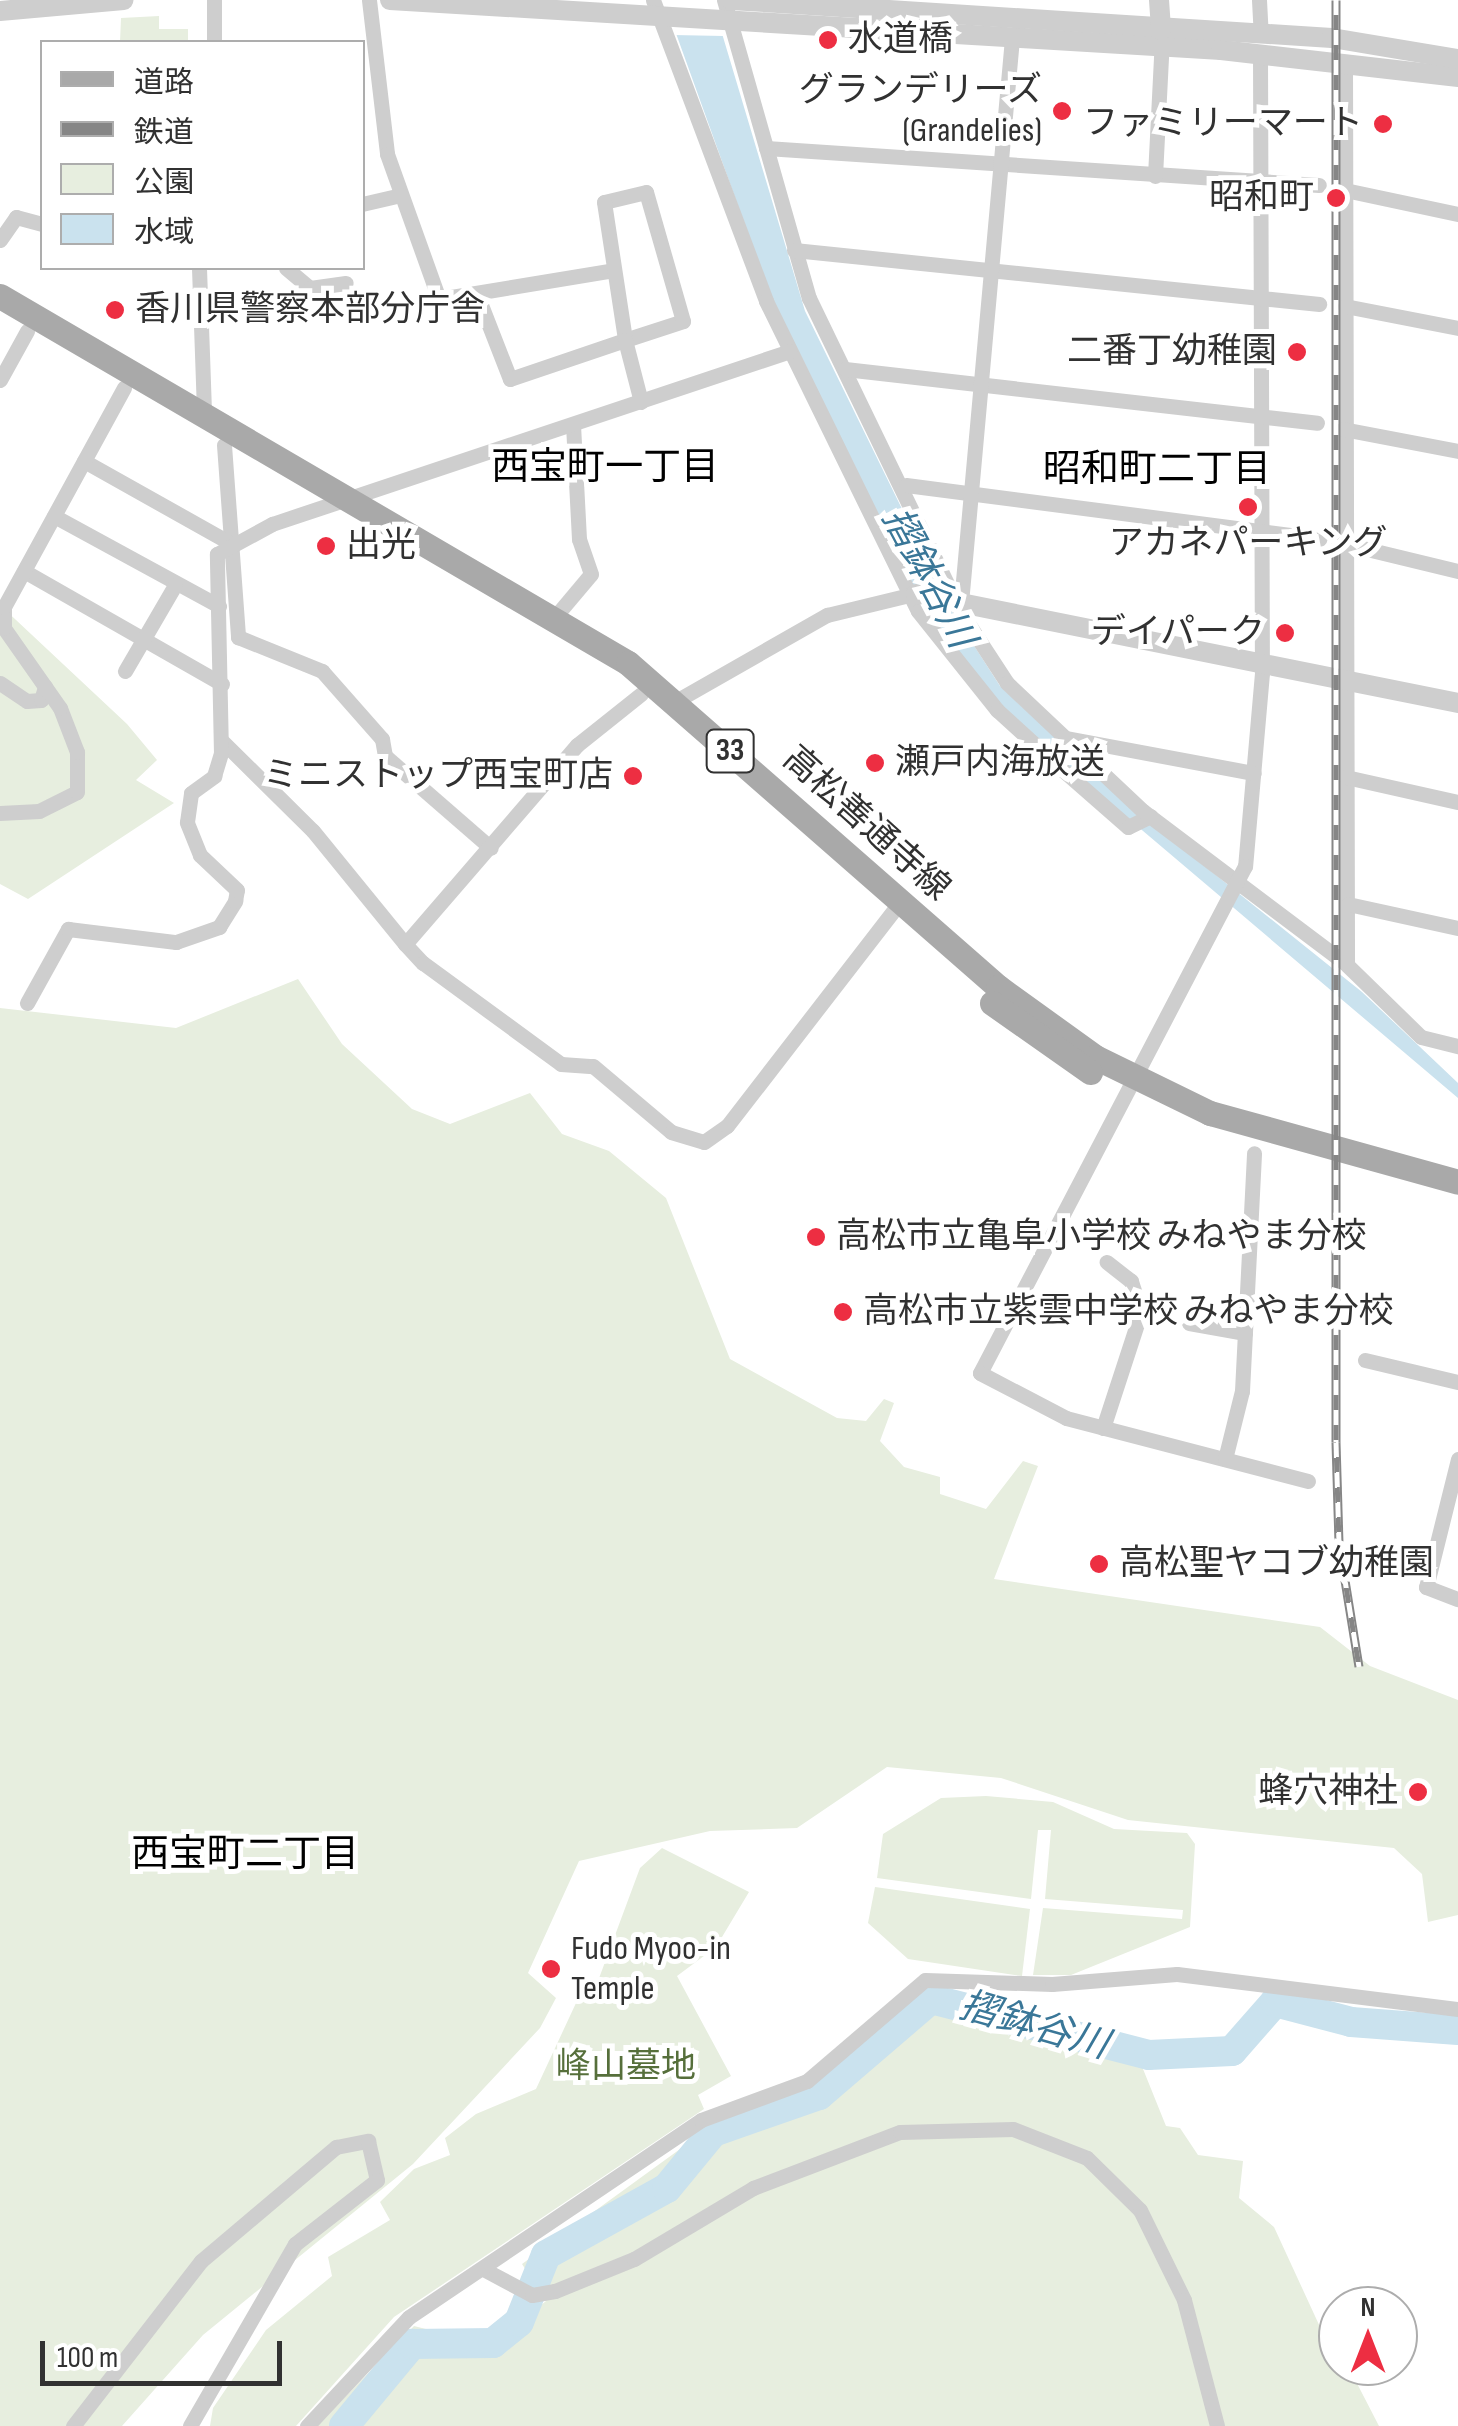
<!DOCTYPE html>
<html>
<head>
<meta charset="utf-8">
<style>
  body { margin:0 }
  #map { position:relative; width:1458px; height:2426px; overflow:hidden; background:#fff; font-family:"Sofia Sans Condensed","Noto Sans JP",sans-serif }
  div>[style] { position:absolute }
  [style*='--x'] { left:calc(var(--x)*1px); top:calc(var(--y)*1px); width:calc(var(--w)*1px); rotate:calc(var(--a)*1deg) }
  .green>* { inset:0; background:#e7eedf }
  .water>* { inset:0; background:#cae2ee }
  .pier>* { inset:0; background:#fff }
  .river>* { height:30px; margin:-15px; padding:0 15px; transform-origin:15px; border-radius:15px; background:#cae2ee }
  .minor>* { height:15px; margin:-7.5px; padding:0 7.5px; transform-origin:7.5px; border-radius:7.5px; background:#cecece }
  .tertiary>* { height:20px; margin:-10px; padding:0 10px; transform-origin:10px; border-radius:10px; background:#cecece }
  .primary>* { height:25px; margin:-12.5px; padding:0 12.5px; transform-origin:12.5px; border-radius:12.5px; background:#a9a9a9 }
  .rail>* { height:9px; margin-top:-4.5px; transform-origin:0; background:repeating-linear-gradient(90deg,#fff 0 15px,#868686 0 30px); box-sizing:border-box; border-block:2px solid #868686 }
  .dots>* { width:28px; height:28px; translate:-50% -50%; box-sizing:border-box; border:5px solid #fff; border-radius:50% }
  span { translate:-50% -50%; white-space:nowrap; text-align:center; line-height:1.15; -webkit-text-stroke:10px #fff; paint-order:stroke }
  .shield-label span { padding:2px 8px; background:#fff; border:2px solid; border-radius:8px; -webkit-text-stroke-width:0 }
  .shield-label { font-size:32px; color:#313131; font-weight:700 }
  .poi-label { font-size:35px; color:#313131 }
  .left { translate:0 -50%; text-align:left }
  .right { translate:-100% -50%; text-align:right }
  .street-label { font-size:35px; color:#313131 }
  .park-label { font-size:35px; color:#566f3b }
  .neighbourhood-label { font-size:38px; color:#000 }
  .water-label { font-size:38px; color:#3a7798; font-style:italic }
  .legend { position:absolute; left:40px; top:40px; width:325px; height:230px; box-sizing:border-box; background:#fff; border:2px solid #adadad; margin:0; padding:12px 18px; list-style:none; font-size:30px; color:#313131 }
  .legend li { display:flex; align-items:center; gap:20px; height:50px }
  .legend b { width:50px; border:2px solid #adadad }
  .north { position:absolute; left:1318px; top:2286px; width:100px; height:100px; box-sizing:border-box; background:#fff; border:2px solid #adadad; border-radius:50%; rotate:0deg; font-size:28px; font-weight:700; line-height:40px; text-align:center; color:#313131 }
  .north::after { content:''; display:block; margin:auto; width:35px; height:45px; background:#ed2e42; clip-path:polygon(50% 0,100% 100%,50% 72%,0 100%) }
  .scale { position:absolute; left:40px; top:2341px; width:242px; height:45px; box-sizing:border-box; border:5px solid #313131; border-top:0; padding-left:12px; font-size:30px; line-height:35px; white-space:nowrap; color:#313131; -webkit-text-stroke:8px #fff; paint-order:stroke }
</style>
</head>
<body>
<div id="map">
  <div class="green">
    <div style="clip-path:polygon(159px 16px,159px 29px,188px 29px,188px 42px,120px 42px,121px 18px)"></div>
    <div style="clip-path:polygon(0 605px,127px 724px,157px 760px,136px 780px,174px 803px,28px 899px,0 884px)"></div>
    <div style="clip-path:polygon(298px 979px,342px 1044px,412px 1109px,450px 1124px,530px 1093px,562px 1134px,609px 1151px,666px 1198px,730px 1359px,837px 1418px,866px 1421px,884px 1399px,894px 1403px,880px 1441px,904px 1467px,940px 1477px,940px 1494px,986px 1509px,1023px 1461px,1038px 1466px,994px 1579px,1320px 1627px,1370px 1666px,1458px 1700px,1458px 1915px,1428px 1922px,1422px 1874px,1394px 1848px,1128px 1820px,1001px 1778px,887px 1767px,797px 1828px,710px 1831px,579px 1861px,528px 1973px,556px 1998px,540px 2028px,413px 2164px,203px 2335px,122px 2426px,0 2426px,0 1008px,176px 1028px)"></div>
    <div style="clip-path:polygon(986px 1796px,1053px 1802px,1114px 1829px,1187px 1833px,1195px 1844px,1190px 1927px,1071px 1975px,1033px 1975px,1043px 1908px,1182px 1919px,1183px 1910px,1045px 1899px,1051px 1830px,1038px 1830px,1031px 1899px,877px 1878px,883px 1834px,941px 1798px)"></div>
    <div style="clip-path:polygon(662px 1848px,749px 1892px,716px 1947px,677px 1976px,731px 2076px,698px 2095px,704px 2109px,394px 2317px,296px 2426px,210px 2426px,213px 2408px,266px 2330px,332px 2276px,328px 2257px,390px 2220px,380px 2202px,414px 2169px,450px 2155px,445px 2138px,476px 2114px,536px 2089px,576px 2003px,595px 1989px,640px 1868px)"></div>
    <div style="clip-path:polygon(875px 1887px,1030px 1909px,1022px 1976px,908px 1959px,868px 1923px)"></div>
    <div style="clip-path:polygon(947px 1992px,1141px 2064px,1166px 2126px,1180px 2128px,1198px 2155px,1243px 2161px,1239px 2198px,1274px 2227px,1338px 2366px,1348px 2366px,1379px 2426px,317px 2426px,414px 2326px,493px 2346px,546px 2301px,522px 2264px,720px 2120px,818px 2092px,893px 2016px)"></div>
  </div>
  <div class="water">
    <div style="clip-path:polygon(664px 0,712px 0,805px 311px,953px 613px,1000px 686px,1121px 799px,1362px 992px,1458px 1083px,1458px 1098px,1018px 725px,923px 608px,769px 292px)"></div>
  </div>
  <div class="pier">
    <div style="clip-path:polygon(661px 0,714px 0,724px 36px,673px 35px)"></div>
  </div>
  <div class="river">
    <div style="--x:344;--y:2426;--w:107;--a:-50.3"></div>
    <div style="--x:412;--y:2344;--w:81;--a:-0.7"></div>
    <div style="--x:493;--y:2343;--w:33;--a:-39"></div>
    <div style="--x:519;--y:2322;--w:72;--a:-68.1"></div>
    <div style="--x:546;--y:2255;--w:138;--a:-29"></div>
    <div style="--x:667;--y:2188;--w:72;--a:-50.6"></div>
    <div style="--x:713;--y:2132;--w:112;--a:-19.2"></div>
    <div style="--x:819;--y:2095;--w:148;--a:-40.6"></div>
    <div style="--x:931;--y:1999;--w:225;--a:14.4"></div>
    <div style="--x:1149;--y:2055;--w:83;--a:-2.8"></div>
    <div style="--x:1232;--y:2051;--w:65;--a:-48.7"></div>
    <div style="--x:1275;--y:2002;--w:79;--a:14.7"></div>
    <div style="--x:1351;--y:2022;--w:107;--a:4.3"></div>
  </div>
  <div class="minor">
    <div style="--x:214;--y:0;--w:42;--a:90"></div>
    <div style="--x:369;--y:0;--w:155;--a:83.3"></div>
    <div style="--x:387;--y:154;--w:154;--a:70.3"></div>
    <div style="--x:439;--y:299;--w:177;--a:-9.4"></div>
    <div style="--x:653;--y:0;--w:322;--a:69.4"></div>
    <div style="--x:766;--y:301;--w:345;--a:63.9"></div>
    <div style="--x:918;--y:611;--w:127;--a:51.4"></div>
    <div style="--x:997;--y:710;--w:91;--a:42.3"></div>
    <div style="--x:1064;--y:771;--w:85;--a:41.2"></div>
    <div style="--x:1128;--y:827;--w:25;--a:-26"></div>
    <div style="--x:724;--y:0;--w:310;--a:74.1"></div>
    <div style="--x:809;--y:298;--w:351;--a:64.2"></div>
    <div style="--x:962;--y:614;--w:82;--a:56.9"></div>
    <div style="--x:1007;--y:683;--w:187;--a:43.3"></div>
    <div style="--x:1143;--y:811;--w:256;--a:37"></div>
    <div style="--x:1347;--y:965;--w:103;--a:44.2"></div>
    <div style="--x:1421;--y:1037;--w:38;--a:14"></div>
    <div style="--x:1259;--y:0;--w:34;--a:87"></div>
    <div style="--x:1260;--y:53;--w:620;--a:89.82"></div>
    <div style="--x:1262;--y:673;--w:194;--a:95"></div>
    <div style="--x:1245;--y:866;--w:572;--a:117.6"></div>
    <div style="--x:980;--y:1373;--w:97;--a:27.6"></div>
    <div style="--x:1066;--y:1418;--w:250;--a:14.6"></div>
    <div style="--x:1345;--y:62;--w:903;--a:89.87"></div>
    <div style="--x:766;--y:148;--w:554;--a:3.83"></div>
    <div style="--x:1155;--y:176;--w:136;--a:-87.1"></div>
    <div style="--x:1345;--y:190;--w:116;--a:12"></div>
    <div style="--x:362;--y:204;--w:40;--a:-13"></div>
    <div style="--x:0;--y:240;--w:28;--a:-55"></div>
    <div style="--x:16;--y:217;--w:27;--a:15"></div>
    <div style="--x:794;--y:250;--w:528;--a:5.87"></div>
    <div style="--x:199;--y:268;--w:146;--a:88"></div>
    <div style="--x:286;--y:268;--w:31;--a:40"></div>
    <div style="--x:310;--y:288;--w:36;--a:-8"></div>
    <div style="--x:478;--y:297;--w:88;--a:68.7"></div>
    <div style="--x:510;--y:379;--w:121;--a:-18.7"></div>
    <div style="--x:625;--y:340;--w:61;--a:-18.1"></div>
    <div style="--x:683;--y:321;--w:134;--a:-106"></div>
    <div style="--x:646;--y:192;--w:43;--a:166.6"></div>
    <div style="--x:604;--y:202;--w:140;--a:81.3"></div>
    <div style="--x:625;--y:340;--w:64;--a:75.5"></div>
    <div style="--x:1345;--y:306;--w:115;--a:11"></div>
    <div style="--x:845;--y:369;--w:475;--a:6.5"></div>
    <div style="--x:0;--y:380;--w:56;--a:-61.1"></div>
    <div style="--x:1343;--y:429;--w:117;--a:10.8"></div>
    <div style="--x:224;--y:445;--w:193;--a:85.8"></div>
    <div style="--x:238;--y:637;--w:91;--a:22"></div>
    <div style="--x:322;--y:671;--w:91;--a:48.6"></div>
    <div style="--x:382;--y:739;--w:17;--a:80"></div>
    <div style="--x:385;--y:756;--w:140;--a:41"></div>
    <div style="--x:84;--y:461;--w:167;--a:29.3"></div>
    <div style="--x:906;--y:485;--w:417;--a:7.4"></div>
    <div style="--x:54;--y:516;--w:188;--a:28.6"></div>
    <div style="--x:1342;--y:543;--w:119;--a:13.6"></div>
    <div style="--x:24;--y:571;--w:228;--a:29.7"></div>
    <div style="--x:961;--y:603;--w:567;--a:-84.84"></div>
    <div style="--x:554;--y:618;--w:57;--a:-49.9"></div>
    <div style="--x:591;--y:574;--w:37;--a:-109"></div>
    <div style="--x:579;--y:539;--w:114;--a:-93"></div>
    <div style="--x:125;--y:671;--w:99;--a:-59.8"></div>
    <div style="--x:0;--y:683;--w:32;--a:34"></div>
    <div style="--x:27;--y:701;--w:14;--a:-4"></div>
    <div style="--x:41;--y:700;--w:14;--a:-73"></div>
    <div style="--x:641;--y:694;--w:82;--a:141.4"></div>
    <div style="--x:577;--y:745;--w:263;--a:130.8"></div>
    <div style="--x:405;--y:944;--w:26;--a:47"></div>
    <div style="--x:423;--y:963;--w:171;--a:36.2"></div>
    <div style="--x:561;--y:1064;--w:32;--a:4"></div>
    <div style="--x:593;--y:1066;--w:102;--a:40.2"></div>
    <div style="--x:671;--y:1132;--w:34;--a:17"></div>
    <div style="--x:704;--y:1142;--w:28;--a:-35"></div>
    <div style="--x:727;--y:1126;--w:283;--a:-52.3"></div>
    <div style="--x:676;--y:701;--w:174;--a:-29.7"></div>
    <div style="--x:827;--y:615;--w:89;--a:-13.6"></div>
    <div style="--x:1061;--y:737;--w:196;--a:10.6"></div>
    <div style="--x:221;--y:740;--w:129;--a:44.7"></div>
    <div style="--x:313;--y:831;--w:146;--a:50.8"></div>
    <div style="--x:1346;--y:777;--w:115;--a:12.6"></div>
    <div style="--x:0;--y:813;--w:39;--a:-3"></div>
    <div style="--x:39;--y:811;--w:42;--a:-26.6"></div>
    <div style="--x:77;--y:792;--w:40;--a:-90"></div>
    <div style="--x:77;--y:752;--w:47;--a:-111.1"></div>
    <div style="--x:60;--y:708;--w:98;--a:-125"></div>
    <div style="--x:4;--y:628;--w:21;--a:-90"></div>
    <div style="--x:4;--y:607;--w:250;--a:-61.3"></div>
    <div style="--x:1348;--y:904;--w:113;--a:12.3"></div>
    <div style="--x:27;--y:1003;--w:85;--a:-61"></div>
    <div style="--x:68;--y:929;--w:109;--a:6.9"></div>
    <div style="--x:176;--y:942;--w:46;--a:-19.2"></div>
    <div style="--x:219;--y:927;--w:31;--a:-58"></div>
    <div style="--x:235;--y:901;--w:11;--a:-80"></div>
    <div style="--x:237;--y:890;--w:51;--a:-136.6"></div>
    <div style="--x:200;--y:855;--w:35;--a:-112"></div>
    <div style="--x:187;--y:822;--w:29;--a:-82"></div>
    <div style="--x:191;--y:793;--w:29;--a:-36"></div>
    <div style="--x:214;--y:776;--w:24;--a:-73"></div>
    <div style="--x:221;--y:753;--w:199;--a:-91.2"></div>
    <div style="--x:217;--y:554;--w:63;--a:-28.6"></div>
    <div style="--x:272;--y:524;--w:546;--a:-18.47"></div>
    <div style="--x:1189;--y:1323;--w:57;--a:10.1"></div>
    <div style="--x:1365;--y:1360;--w:96;--a:13.3"></div>
    <div style="--x:1103;--y:1428;--w:122;--a:-71.9"></div>
    <div style="--x:1141;--y:1312;--w:33;--a:-108"></div>
    <div style="--x:1131;--y:1281;--w:31;--a:-142"></div>
    <div style="--x:1225;--y:1459;--w:70;--a:-76"></div>
    <div style="--x:1242;--y:1391;--w:238;--a:-87.1"></div>
    <div style="--x:1458;--y:1459;--w:132;--a:104"></div>
    <div style="--x:1426;--y:1587;--w:34;--a:21"></div>
    <div style="--x:485;--y:2270;--w:53;--a:28"></div>
    <div style="--x:532;--y:2295;--w:23;--a:-10"></div>
    <div style="--x:555;--y:2291;--w:85;--a:-22.1"></div>
    <div style="--x:634;--y:2259;--w:139;--a:-30.8"></div>
    <div style="--x:753;--y:2188;--w:157;--a:-20.9"></div>
    <div style="--x:900;--y:2132;--w:113;--a:-1.5"></div>
    <div style="--x:1013;--y:2129;--w:79;--a:21.4"></div>
    <div style="--x:1087;--y:2158;--w:74;--a:44.5"></div>
    <div style="--x:1140;--y:2210;--w:100;--a:63.9"></div>
    <div style="--x:1184;--y:2300;--w:130;--a:75.3"></div>
    <div style="--x:73;--y:2426;--w:209;--a:-52.2"></div>
    <div style="--x:201;--y:2261;--w:177;--a:-40.2"></div>
    <div style="--x:336;--y:2147;--w:33;--a:-11"></div>
    <div style="--x:368;--y:2141;--w:40;--a:77"></div>
    <div style="--x:377;--y:2180;--w:104;--a:142"></div>
    <div style="--x:295;--y:2244;--w:210;--a:120"></div>
    <div style="--x:307;--y:2426;--w:149;--a:-46.9"></div>
    <div style="--x:409;--y:2317;--w:352;--a:-34"></div>
    <div style="--x:701;--y:2120;--w:113;--a:-20.2"></div>
    <div style="--x:807;--y:2081;--w:155;--a:-40.6"></div>
    <div style="--x:925;--y:1980;--w:127;--a:1.8"></div>
    <div style="--x:1052;--y:1984;--w:125;--a:-4.6"></div>
    <div style="--x:1177;--y:1974;--w:283;--a:7.1"></div>
  </div>
  <div class="tertiary">
    <div style="--x:390;--y:0;--w:833;--a:3.44"></div>
    <div style="--x:1221;--y:50;--w:239;--a:6.5"></div>
    <div style="--x:731;--y:0;--w:602;--a:3.62"></div>
    <div style="--x:1332;--y:38;--w:128;--a:9.5"></div>
    <div style="--x:1159;--y:0;--w:30;--a:86"></div>
    <div style="--x:0;--y:11;--w:124;--a:-5.1"></div>
    <div style="--x:916;--y:594;--w:553;--a:11.37"></div>
  </div>
  <div class="primary">
    <div style="--x:0;--y:296;--w:727;--a:30.3"></div>
    <div style="--x:628;--y:663;--w:492;--a:41.2"></div>
    <div style="--x:998;--y:987;--w:120;--a:35.8"></div>
    <div style="--x:1095;--y:1057;--w:128;--a:26"></div>
    <div style="--x:1210;--y:1113;--w:257;--a:15.5"></div>
    <div style="--x:992;--y:1003;--w:120;--a:35.1"></div>
  </div>
  <div class="rail">
    <div style="--x:1336;--y:0;--w:1442;--a:90"></div>
    <div style="--x:1336;--y:1442;--w:101;--a:88.3"></div>
    <div style="--x:1339;--y:1543;--w:125;--a:80.8"></div>
  </div>
  <div class="dots">
    <div style="left:828px;top:40px;background:#ed2e42"></div>
    <div style="left:1062px;top:111px;background:#ed2e42"></div>
    <div style="left:1383px;top:124px;background:#ed2e42"></div>
    <div style="left:1336px;top:198px;background:#ed2e42"></div>
    <div style="left:115px;top:310px;background:#ed2e42"></div>
    <div style="left:1297px;top:352px;background:#ed2e42"></div>
    <div style="left:1248px;top:507px;background:#ed2e42"></div>
    <div style="left:326px;top:546px;background:#ed2e42"></div>
    <div style="left:1285px;top:633px;background:#ed2e42"></div>
    <div style="left:875px;top:763px;background:#ed2e42"></div>
    <div style="left:633px;top:776px;background:#ed2e42"></div>
    <div style="left:816px;top:1237px;background:#ed2e42"></div>
    <div style="left:843px;top:1312px;background:#ed2e42"></div>
    <div style="left:1099px;top:1564px;background:#ed2e42"></div>
    <div style="left:1418px;top:1792px;background:#ed2e42"></div>
    <div style="left:551px;top:1969px;background:#ed2e42"></div>
  </div>
  <div class="shield-label">
    <span style="left:730px;top:751px">33</span>
  </div>
  <div class="poi-label">
    <span class="left" style="left:848px;top:40px">水道橋</span>
    <span class="right" style="left:1042px;top:111px">グランデリーズ<br>(Grandelies)</span>
    <span class="right" style="left:1363px;top:124px">ファミリーマート</span>
    <span class="right" style="left:1314px;top:198px">昭和町</span>
    <span class="left" style="left:135px;top:310px">香川県警察本部分庁舎</span>
    <span class="right" style="left:1277px;top:352px">二番丁幼稚園</span>
    <span style="left:1248px;top:544px">アカネパーキング</span>
    <span class="left" style="left:346px;top:546px">出光</span>
    <span class="right" style="left:1265px;top:633px">デイパーク</span>
    <span class="left" style="left:895px;top:763px">瀬戸内海放送</span>
    <span class="right" style="left:613px;top:776px">ミニストップ西宝町店</span>
    <span class="left" style="left:836px;top:1237px">高松市立亀阜小学校 みねやま分校</span>
    <span class="left" style="left:863px;top:1312px">高松市立紫雲中学校 みねやま分校</span>
    <span class="left" style="left:1119px;top:1564px">高松聖ヤコブ幼稚園</span>
    <span class="right" style="left:1398px;top:1792px">蜂穴神社</span>
    <span class="left" style="left:571px;top:1969px">Fudo Myoo-in<br>Temple</span>
  </div>
  <div class="street-label">
    <span style="left:866px;top:824px;rotate:42deg">高松善通寺線</span>
  </div>
  <div class="park-label">
    <span style="left:626px;top:2067px">峰山墓地</span>
  </div>
  <div class="neighbourhood-label">
    <span style="left:605px;top:468px">西宝町一丁目</span>
    <span style="left:1157px;top:470px">昭和町二丁目</span>
    <span style="left:245px;top:1855px">西宝町二丁目</span>
  </div>
  <div class="water-label">
    <span style="left:928px;top:578px;rotate:62deg">摺鉢谷川</span>
    <span style="left:1034px;top:2026px;rotate:16deg">摺鉢谷川</span>
  </div>
  <ul class="legend">
  <li><b style="height:12px;background:#a9a9a9"></b>道路</li>
  <li><b style="height:12px;background:#868686"></b>鉄道</li>
  <li><b style="height:28px;background:#e7eedf"></b>公園</li>
  <li><b style="height:28px;background:#cae2ee"></b>水域</li>
  </ul>
  <div class="north">N</div>
  <div class="scale">100 m</div>
</div>
</body>
</html>
